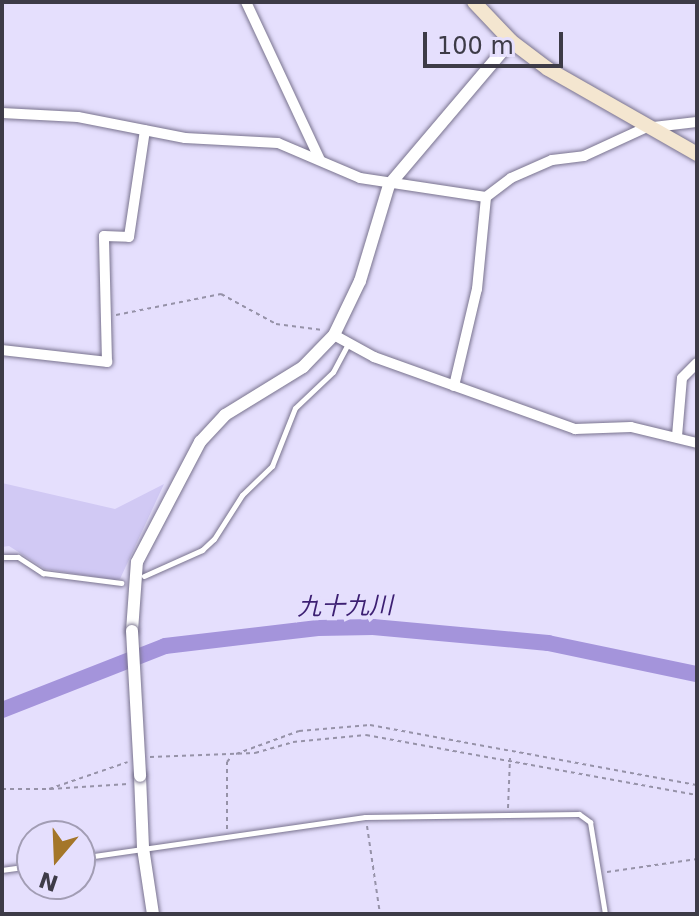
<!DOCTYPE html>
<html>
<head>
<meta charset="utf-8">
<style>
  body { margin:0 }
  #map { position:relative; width:699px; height:916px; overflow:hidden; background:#e5dffd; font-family:"DejaVu Sans","Noto Sans JP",sans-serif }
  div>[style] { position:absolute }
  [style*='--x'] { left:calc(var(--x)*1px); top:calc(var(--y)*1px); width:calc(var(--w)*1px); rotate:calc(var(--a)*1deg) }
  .green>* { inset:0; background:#d1c9f4 }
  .river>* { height:16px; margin:-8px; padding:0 8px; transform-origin:8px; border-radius:8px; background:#a494db }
  .path>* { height:2px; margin-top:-1px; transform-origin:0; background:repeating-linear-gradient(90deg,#9692a8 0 4px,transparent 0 8px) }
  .roads { filter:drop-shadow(0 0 2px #79738e) drop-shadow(0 0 2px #79738e) }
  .service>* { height:5px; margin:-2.5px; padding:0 2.5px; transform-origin:2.5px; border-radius:2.5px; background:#fff }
  .minor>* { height:10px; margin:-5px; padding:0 5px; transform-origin:5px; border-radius:5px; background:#fff }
  .tertiary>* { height:12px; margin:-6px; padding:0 6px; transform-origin:6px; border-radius:6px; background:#fff }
  .secondary>* { height:14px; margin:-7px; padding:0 7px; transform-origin:7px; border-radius:7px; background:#f4e6d0 }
  .bridges { filter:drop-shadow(0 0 2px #79738e) drop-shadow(0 0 2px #79738e) }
  .tertiary-bridge>* { height:12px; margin:-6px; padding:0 6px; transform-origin:6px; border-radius:6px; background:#fff }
  span { translate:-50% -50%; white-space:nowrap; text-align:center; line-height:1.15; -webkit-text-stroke:8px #e5dffd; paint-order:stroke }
  .water-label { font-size:24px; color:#3c1f72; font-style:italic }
  .frame { position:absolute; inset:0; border:4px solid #3d3b47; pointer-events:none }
  .north { position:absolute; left:16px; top:820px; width:80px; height:80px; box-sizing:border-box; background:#e5dffd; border:2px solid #a29db4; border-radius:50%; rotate:199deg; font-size:22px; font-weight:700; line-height:32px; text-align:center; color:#3d3b47 }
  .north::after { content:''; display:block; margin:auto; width:28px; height:36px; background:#a47629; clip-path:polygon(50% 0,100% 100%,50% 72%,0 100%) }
  .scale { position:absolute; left:423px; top:32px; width:140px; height:36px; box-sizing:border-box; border:4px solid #3d3b47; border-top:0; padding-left:10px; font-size:24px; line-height:28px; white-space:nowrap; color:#3d3b47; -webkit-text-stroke:6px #e5dffd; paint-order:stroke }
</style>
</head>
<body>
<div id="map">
  <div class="green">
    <div style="clip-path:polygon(2px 483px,115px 509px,164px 484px,120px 579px,115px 580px,45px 569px,9px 546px,2px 547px)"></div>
  </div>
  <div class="river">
    <div style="--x:2;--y:710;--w:175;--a:-21.4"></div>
    <div style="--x:165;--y:646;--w:154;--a:-6.7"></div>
    <div style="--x:318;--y:628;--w:55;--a:-1"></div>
    <div style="--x:373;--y:627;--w:176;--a:5.2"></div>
    <div style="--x:548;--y:643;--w:152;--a:11.8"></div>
  </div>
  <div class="path">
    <div style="--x:116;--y:315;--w:107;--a:-11.3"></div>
    <div style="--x:221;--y:294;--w:63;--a:28.6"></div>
    <div style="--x:276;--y:324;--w:47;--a:7.3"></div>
    <div style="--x:236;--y:754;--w:67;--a:-20.1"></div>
    <div style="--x:299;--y:731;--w:71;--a:-4.8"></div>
    <div style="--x:370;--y:725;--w:332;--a:10.4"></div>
    <div style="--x:150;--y:757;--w:105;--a:-2.2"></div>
    <div style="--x:255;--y:753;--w:40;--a:-16"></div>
    <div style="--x:293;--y:742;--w:73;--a:-5.5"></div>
    <div style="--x:366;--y:735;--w:336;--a:10.3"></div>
    <div style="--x:2;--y:789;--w:47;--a:0"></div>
    <div style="--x:49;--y:789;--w:83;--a:-18.9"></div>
    <div style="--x:50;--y:789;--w:78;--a:-3.7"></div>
    <div style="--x:508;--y:808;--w:50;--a:-87.7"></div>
    <div style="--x:367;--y:826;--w:89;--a:81.6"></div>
    <div style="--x:227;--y:829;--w:67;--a:-90"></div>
    <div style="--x:227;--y:762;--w:6;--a:-51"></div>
    <div style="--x:607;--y:872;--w:91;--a:-8.2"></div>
  </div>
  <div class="roads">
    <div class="service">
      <div style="--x:2;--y:557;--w:16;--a:0"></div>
      <div style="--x:18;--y:557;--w:30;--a:33"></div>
      <div style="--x:43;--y:573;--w:79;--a:7.3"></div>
      <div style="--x:144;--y:576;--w:64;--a:-24.1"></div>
      <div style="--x:202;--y:550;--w:16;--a:-43"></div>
      <div style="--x:214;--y:539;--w:52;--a:-57.5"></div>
      <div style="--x:242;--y:495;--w:42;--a:-44"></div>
      <div style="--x:272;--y:466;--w:62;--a:-68.4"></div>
      <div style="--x:295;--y:408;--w:52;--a:-43.5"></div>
      <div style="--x:333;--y:372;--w:32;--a:-62"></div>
      <div style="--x:80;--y:858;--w:288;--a:-8.2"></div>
      <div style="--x:365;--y:817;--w:214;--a:-0.8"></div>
      <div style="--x:579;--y:814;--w:14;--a:36"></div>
      <div style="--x:590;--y:822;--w:93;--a:80.7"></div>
      <div style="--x:2;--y:870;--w:30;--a:-8"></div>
    </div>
    <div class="minor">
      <div style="--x:246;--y:2;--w:174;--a:64.9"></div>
      <div style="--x:2;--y:113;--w:76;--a:3"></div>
      <div style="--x:78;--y:117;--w:109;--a:11.1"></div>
      <div style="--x:185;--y:138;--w:93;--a:3.1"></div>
      <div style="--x:278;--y:143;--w:89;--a:23.1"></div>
      <div style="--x:360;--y:178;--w:127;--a:8.6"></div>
      <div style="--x:334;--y:335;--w:46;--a:28.8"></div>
      <div style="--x:374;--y:357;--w:214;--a:19.7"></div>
      <div style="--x:575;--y:429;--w:56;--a:-2"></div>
      <div style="--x:631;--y:427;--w:68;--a:13.6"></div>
      <div style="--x:2;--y:350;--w:106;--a:6.5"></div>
      <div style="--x:107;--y:362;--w:126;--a:-91.4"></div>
      <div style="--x:104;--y:236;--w:25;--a:2"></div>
      <div style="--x:129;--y:237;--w:108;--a:-81.5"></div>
      <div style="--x:454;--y:386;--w:100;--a:-76.7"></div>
      <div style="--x:477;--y:289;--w:92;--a:-84.4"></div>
      <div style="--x:486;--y:197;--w:31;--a:-37"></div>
      <div style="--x:511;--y:178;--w:45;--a:-23.7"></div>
      <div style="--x:552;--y:160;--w:32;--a:-7"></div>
      <div style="--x:584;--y:156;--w:67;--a:-24.7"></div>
      <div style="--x:645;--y:128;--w:52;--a:-6.6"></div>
      <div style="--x:677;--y:436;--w:58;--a:-85.1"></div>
      <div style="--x:682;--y:378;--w:21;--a:-45"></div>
    </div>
    <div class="tertiary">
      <div style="--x:132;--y:631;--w:69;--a:-85.9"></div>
      <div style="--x:137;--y:562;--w:136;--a:-62.3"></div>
      <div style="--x:200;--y:442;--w:37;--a:-47"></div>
      <div style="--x:225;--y:415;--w:92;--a:-31.6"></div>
      <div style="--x:303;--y:367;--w:45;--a:-45.9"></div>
      <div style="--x:334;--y:335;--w:60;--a:-64.3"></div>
      <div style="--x:360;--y:281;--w:100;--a:-73.2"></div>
      <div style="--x:389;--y:185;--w:189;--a:-49.7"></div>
      <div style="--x:140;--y:776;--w:72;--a:87.6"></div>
      <div style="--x:143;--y:848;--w:67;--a:81.4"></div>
    </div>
    <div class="secondary">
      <div style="--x:474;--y:2;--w:54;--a:46.5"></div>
      <div style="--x:511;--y:41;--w:46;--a:37.1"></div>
      <div style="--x:548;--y:69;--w:172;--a:29.7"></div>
    </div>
  </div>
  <div class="bridges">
    <div class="tertiary-bridge">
      <div style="--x:132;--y:631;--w:145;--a:86.8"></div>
    </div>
  </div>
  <div class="water-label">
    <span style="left:345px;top:607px;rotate:-1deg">九十九川</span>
  </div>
  <div class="frame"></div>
  <div class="north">N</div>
  <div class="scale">100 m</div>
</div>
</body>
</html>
